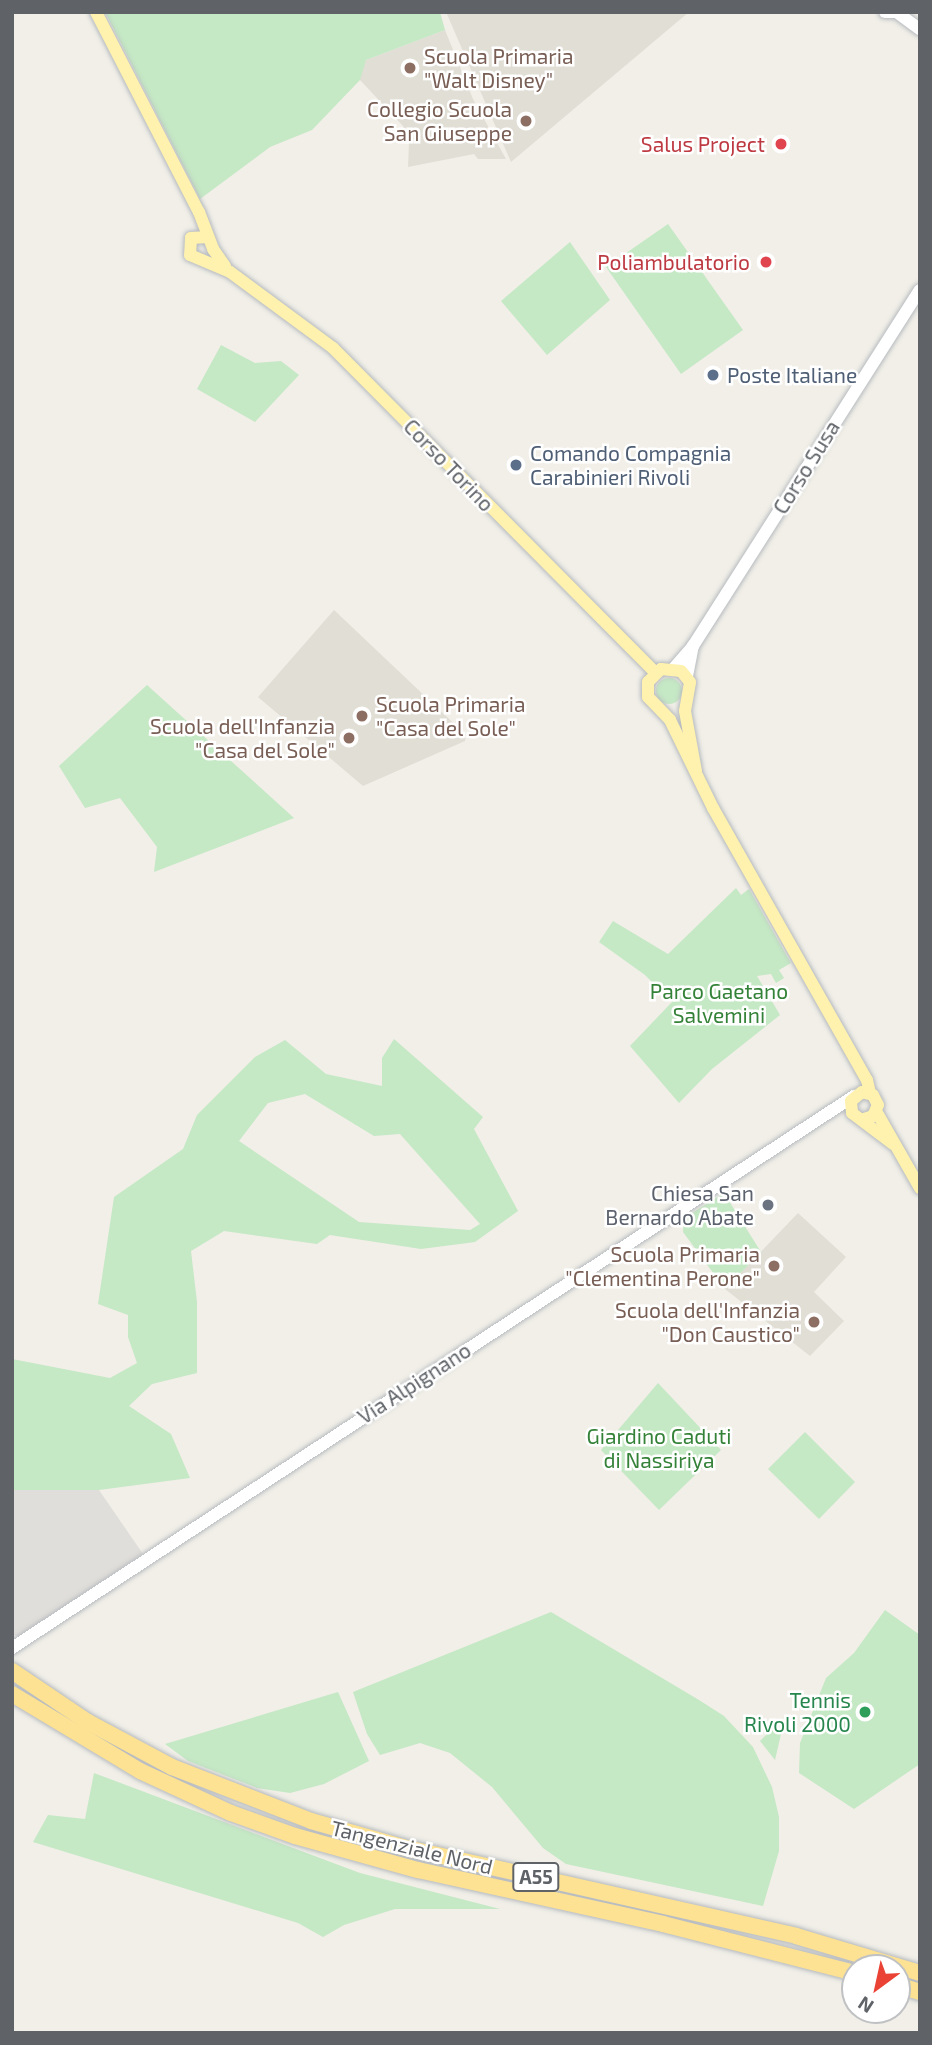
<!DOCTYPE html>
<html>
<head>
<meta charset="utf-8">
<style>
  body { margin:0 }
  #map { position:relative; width:932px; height:2045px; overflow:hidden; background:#f1efe8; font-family:"Exo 2",sans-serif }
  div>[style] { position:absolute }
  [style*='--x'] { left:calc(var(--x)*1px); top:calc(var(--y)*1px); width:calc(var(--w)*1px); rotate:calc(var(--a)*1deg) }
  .industrial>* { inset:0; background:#e0deda }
  .education>* { inset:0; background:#e1ded6 }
  .green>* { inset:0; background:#c5e8c5 }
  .round { border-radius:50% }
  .roads { filter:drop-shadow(0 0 2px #b6babf) drop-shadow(0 0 2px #b6babf) }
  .secondary>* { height:12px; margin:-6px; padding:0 6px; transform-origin:6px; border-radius:6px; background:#fff }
  .primary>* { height:12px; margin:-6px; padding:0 6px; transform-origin:6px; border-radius:6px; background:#fff2af }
  .highway>* { height:16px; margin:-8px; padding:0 8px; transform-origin:8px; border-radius:8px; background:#fde293 }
  .dots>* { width:19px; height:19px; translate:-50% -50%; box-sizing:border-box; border:4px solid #fff; border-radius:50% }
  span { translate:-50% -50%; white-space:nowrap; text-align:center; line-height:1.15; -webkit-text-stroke:5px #fff; paint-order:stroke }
  .shield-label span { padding:2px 5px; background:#fff; border:2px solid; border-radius:5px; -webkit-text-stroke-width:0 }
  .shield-label { font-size:19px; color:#5f6368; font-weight:700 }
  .education-label { font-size:21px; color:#785e54 }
  .left { translate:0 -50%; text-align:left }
  .right { translate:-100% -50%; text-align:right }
  .health-label { font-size:21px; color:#be3a42 }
  .service-label { font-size:21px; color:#4e5e75 }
  .street-label { font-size:21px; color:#5f6368 }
  .park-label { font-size:21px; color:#348238 }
  .worship-label { font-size:21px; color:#5b616d }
  .leisure-label { font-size:21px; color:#27864d }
  .frame { position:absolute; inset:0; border:14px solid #5f6368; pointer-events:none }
  .north { position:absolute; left:841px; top:1954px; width:70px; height:70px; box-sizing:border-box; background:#fff; border:2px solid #bfc1c3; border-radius:50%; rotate:213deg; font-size:19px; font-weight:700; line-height:28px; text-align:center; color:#5f6368 }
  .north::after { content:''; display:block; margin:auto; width:24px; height:32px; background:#ea4335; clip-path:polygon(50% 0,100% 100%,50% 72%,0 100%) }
</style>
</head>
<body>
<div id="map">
  <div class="industrial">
    <div style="clip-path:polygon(12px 1490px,99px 1490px,143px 1554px,19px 1636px,12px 1635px)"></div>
  </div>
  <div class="education">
    <div style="clip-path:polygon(446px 12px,689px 12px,511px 162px)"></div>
    <div style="clip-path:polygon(445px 30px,473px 99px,506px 159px,478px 159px,474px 154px,408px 167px,409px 142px,403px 126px,360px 80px,360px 70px,366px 60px)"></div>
    <div style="clip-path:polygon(334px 610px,466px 735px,465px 741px,363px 786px,258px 697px)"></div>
    <div style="clip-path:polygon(798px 1213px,846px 1257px,814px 1292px,844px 1321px,810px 1356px,725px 1289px)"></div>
  </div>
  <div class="green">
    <div style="clip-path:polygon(105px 12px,440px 12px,445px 30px,366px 60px,360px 80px,312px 130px,270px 147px,200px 199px)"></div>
    <div style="clip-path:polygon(668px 224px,743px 330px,681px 374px,606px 267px)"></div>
    <div style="clip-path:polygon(570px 242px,610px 300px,547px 355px,501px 301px)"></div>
    <div style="clip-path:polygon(221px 345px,255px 363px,281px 361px,299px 375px,255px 422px,197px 389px)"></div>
    <div class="round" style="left:656px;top:678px;width:26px;height:26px"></div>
    <div style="clip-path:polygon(147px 685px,283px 808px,294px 818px,154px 872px,157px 847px,120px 798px,85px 808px,59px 766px)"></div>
    <div style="clip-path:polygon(736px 888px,741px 895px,749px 889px,791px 963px,779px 970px,784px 978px,776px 983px,771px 974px,757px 976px,780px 1015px,712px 1069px,679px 1103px,630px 1046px,672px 1002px,645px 975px,599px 942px,613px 921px,668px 954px)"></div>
    <div style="clip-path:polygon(evenodd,394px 1039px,483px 1117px,474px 1129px,518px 1211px,475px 1242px,421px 1249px,330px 1235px,317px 1244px,224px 1231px,191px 1251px,197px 1302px,197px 1373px,152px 1384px,129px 1406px,171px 1434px,190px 1478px,99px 1490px,12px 1490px,12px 1359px,110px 1378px,137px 1363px,128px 1337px,128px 1315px,98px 1304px,114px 1197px,183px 1149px,197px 1115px,255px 1057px,285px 1040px,326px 1074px,382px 1086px,382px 1058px,394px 1039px,305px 1094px,374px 1136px,400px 1134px,480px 1224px,470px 1230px,359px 1222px,239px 1141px,268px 1103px,305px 1094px)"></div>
    <div style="clip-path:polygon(724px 1193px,761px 1252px,725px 1289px,683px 1232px,684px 1218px)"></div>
    <div style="clip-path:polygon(658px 1383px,721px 1450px,659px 1510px,601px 1450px)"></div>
    <div style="clip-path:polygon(805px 1432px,855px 1482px,819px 1519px,768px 1469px)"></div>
    <div style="clip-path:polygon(885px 1610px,920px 1635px,920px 1764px,854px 1809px,799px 1773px,800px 1743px,826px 1678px,854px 1653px)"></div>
    <div style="clip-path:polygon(551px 1612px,699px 1700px,724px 1716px,753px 1747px,772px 1787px,779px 1817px,779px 1851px,763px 1906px,566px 1864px,543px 1848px,492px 1787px,450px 1753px,420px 1743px,380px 1755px,367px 1734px,353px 1692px)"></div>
    <div style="clip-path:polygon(338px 1692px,369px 1761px,324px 1784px,290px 1793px,257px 1788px,188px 1761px,165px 1744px)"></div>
    <div style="clip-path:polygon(772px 1729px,781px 1734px,775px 1760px,760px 1741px)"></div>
    <div style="clip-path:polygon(94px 1773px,360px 1873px,500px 1909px,395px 1909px,344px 1925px,323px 1937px,298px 1923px,33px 1842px,48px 1815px,85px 1819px)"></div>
  </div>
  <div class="roads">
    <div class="secondary">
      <div style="--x:885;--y:12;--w:16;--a:0"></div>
      <div style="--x:899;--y:14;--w:26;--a:36"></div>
      <div style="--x:674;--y:668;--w:29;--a:-49"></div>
      <div style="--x:693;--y:646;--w:422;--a:-57.5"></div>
      <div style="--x:687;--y:676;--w:31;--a:-79"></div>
      <div style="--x:12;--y:1648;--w:1007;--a:-33.25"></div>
    </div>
    <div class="primary">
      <div style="--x:96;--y:12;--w:225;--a:62.8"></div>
      <div style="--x:199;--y:212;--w:40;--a:69"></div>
      <div style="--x:213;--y:249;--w:21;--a:55"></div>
      <div style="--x:208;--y:237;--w:17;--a:177"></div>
      <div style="--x:191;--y:238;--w:17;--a:93"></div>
      <div style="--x:190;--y:255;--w:43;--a:23"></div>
      <div style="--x:230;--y:272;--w:128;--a:36.4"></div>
      <div style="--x:333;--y:348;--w:457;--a:45.2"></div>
      <div style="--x:696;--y:771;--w:61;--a:-100.4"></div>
      <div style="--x:685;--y:711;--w:29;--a:-80"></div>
      <div style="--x:690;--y:682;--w:14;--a:-129"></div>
      <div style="--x:681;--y:671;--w:20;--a:-174"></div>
      <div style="--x:661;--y:669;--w:18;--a:135"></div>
      <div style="--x:648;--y:682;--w:15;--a:90"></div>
      <div style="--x:648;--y:697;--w:32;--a:46"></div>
      <div style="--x:670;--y:720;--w:98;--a:64"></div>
      <div style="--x:713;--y:808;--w:313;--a:60.5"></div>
      <div style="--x:867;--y:1080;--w:13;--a:77"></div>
      <div style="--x:876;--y:1111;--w:89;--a:60.3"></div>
      <div style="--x:864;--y:1119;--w:9;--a:-18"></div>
      <div style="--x:873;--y:1116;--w:12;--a:-66"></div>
      <div style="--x:878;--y:1105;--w:11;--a:-117"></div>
      <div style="--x:873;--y:1095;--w:11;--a:-165"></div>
      <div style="--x:862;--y:1092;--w:14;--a:141"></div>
      <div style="--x:851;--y:1101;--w:12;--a:85"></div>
      <div style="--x:852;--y:1113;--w:51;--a:37.1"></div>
    </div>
    <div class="highway">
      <div style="--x:12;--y:1671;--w:92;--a:33.9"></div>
      <div style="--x:88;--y:1722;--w:95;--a:28.2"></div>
      <div style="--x:172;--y:1767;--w:149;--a:21.2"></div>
      <div style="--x:311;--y:1821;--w:95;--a:15.9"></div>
      <div style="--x:402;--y:1847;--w:404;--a:12.7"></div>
      <div style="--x:796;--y:1936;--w:129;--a:16.6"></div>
      <div style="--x:12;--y:1694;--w:149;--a:31"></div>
      <div style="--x:140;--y:1771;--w:100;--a:24.8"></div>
      <div style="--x:231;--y:1813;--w:68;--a:19.8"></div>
      <div style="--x:295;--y:1836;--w:128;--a:15.5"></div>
      <div style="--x:418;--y:1870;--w:251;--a:12.4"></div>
      <div style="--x:663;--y:1924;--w:198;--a:14.3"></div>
      <div style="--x:897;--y:1985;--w:24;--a:17"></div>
    </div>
  </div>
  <div class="dots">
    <div style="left:410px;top:68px;background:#8d6e63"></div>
    <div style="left:526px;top:121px;background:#8d6e63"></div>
    <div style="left:781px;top:144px;background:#e0444e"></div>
    <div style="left:766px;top:262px;background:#e0444e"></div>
    <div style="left:713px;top:375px;background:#5c6f8a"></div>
    <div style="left:516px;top:465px;background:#5c6f8a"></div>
    <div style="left:362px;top:716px;background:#8d6e63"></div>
    <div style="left:349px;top:738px;background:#8d6e63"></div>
    <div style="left:768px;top:1205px;background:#6b7280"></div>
    <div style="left:774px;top:1266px;background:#8d6e63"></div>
    <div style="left:814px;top:1322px;background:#8d6e63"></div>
    <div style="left:865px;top:1712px;background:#2e9e5b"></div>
  </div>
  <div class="shield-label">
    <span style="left:536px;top:1877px">A55</span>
  </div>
  <div class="education-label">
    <span class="left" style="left:424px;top:68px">Scuola Primaria<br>"Walt Disney"</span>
    <span class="right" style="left:512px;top:121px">Collegio Scuola<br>San Giuseppe</span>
    <span class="left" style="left:376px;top:716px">Scuola Primaria<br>"Casa del Sole"</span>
    <span class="right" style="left:335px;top:738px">Scuola dell'Infanzia<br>"Casa del Sole"</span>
    <span class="right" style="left:760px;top:1266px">Scuola Primaria<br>"Clementina Perone"</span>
    <span class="right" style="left:800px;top:1322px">Scuola dell'Infanzia<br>"Don Caustico"</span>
  </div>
  <div class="health-label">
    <span class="right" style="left:765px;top:144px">Salus Project</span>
    <span class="right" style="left:750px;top:262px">Poliambulatorio</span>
  </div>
  <div class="service-label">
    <span class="left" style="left:727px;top:375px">Poste Italiane</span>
    <span class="left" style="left:530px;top:465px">Comando Compagnia<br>Carabinieri Rivoli</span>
  </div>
  <div class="street-label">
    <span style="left:449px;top:465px;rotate:46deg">Corso Torino</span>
    <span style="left:806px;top:467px;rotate:-58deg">Corso Susa</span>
    <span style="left:414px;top:1383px;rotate:-33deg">Via Alpignano</span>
    <span style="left:412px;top:1847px;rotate:14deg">Tangenziale Nord</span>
  </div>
  <div class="park-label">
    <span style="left:719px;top:1003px">Parco Gaetano<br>Salvemini</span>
    <span style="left:659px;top:1448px">Giardino Caduti<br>di Nassiriya</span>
  </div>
  <div class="worship-label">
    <span class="right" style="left:754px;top:1205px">Chiesa San<br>Bernardo Abate</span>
  </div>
  <div class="leisure-label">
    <span class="right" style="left:851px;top:1712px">Tennis<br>Rivoli 2000</span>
  </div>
  <div class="frame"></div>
  <div class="north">N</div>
</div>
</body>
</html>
